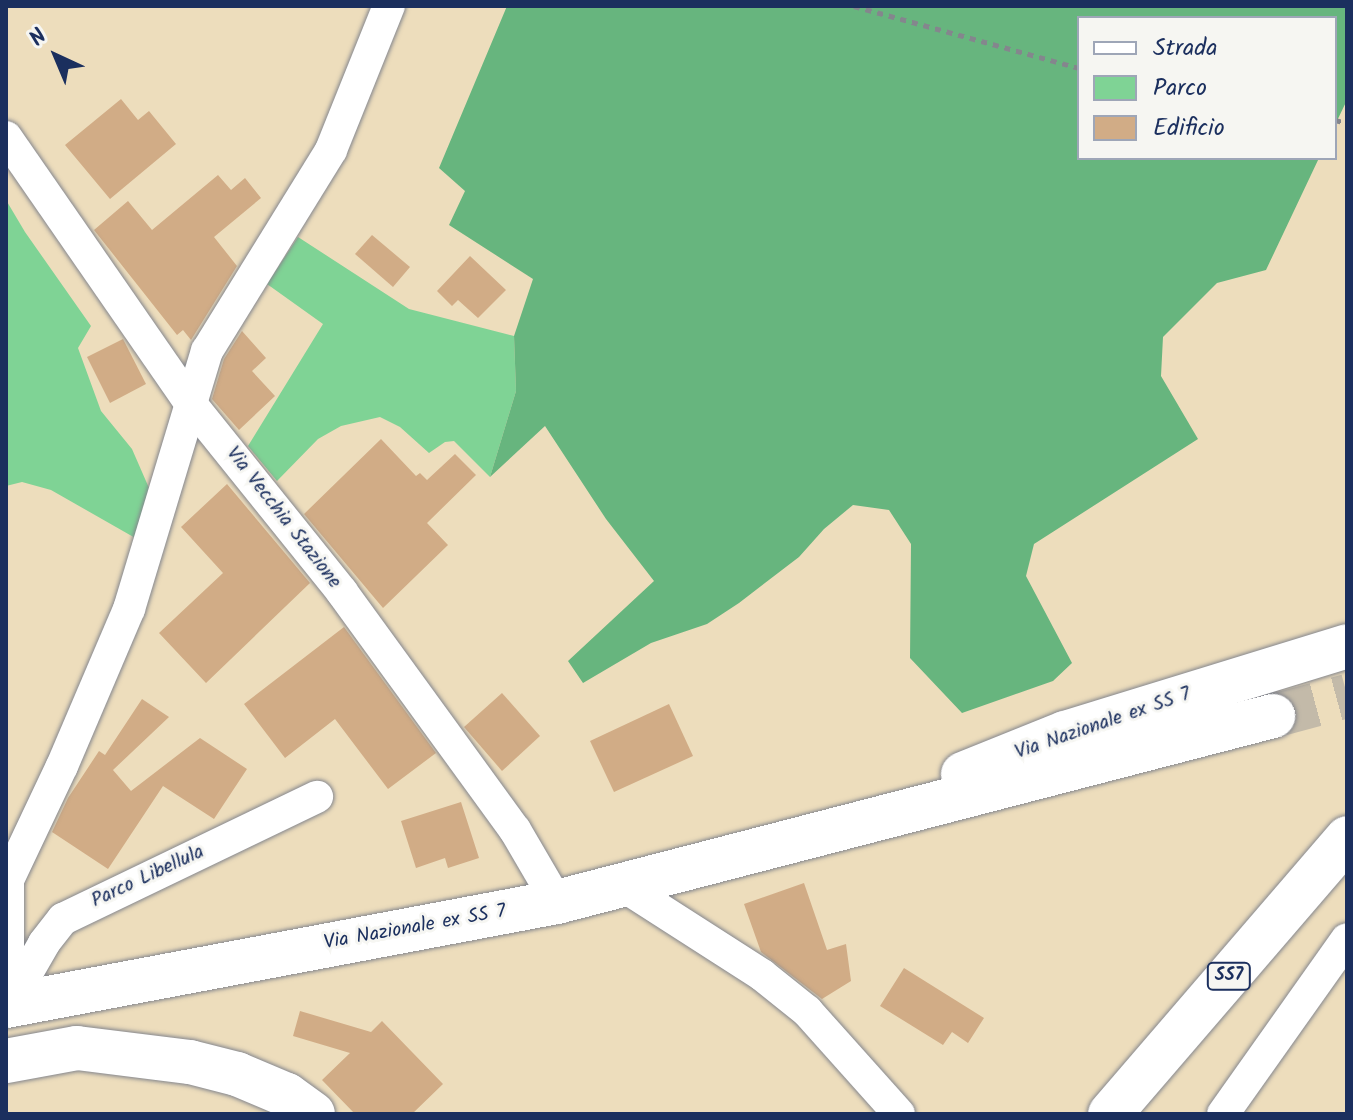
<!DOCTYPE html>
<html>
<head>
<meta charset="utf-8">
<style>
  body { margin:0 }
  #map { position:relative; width:1353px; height:1120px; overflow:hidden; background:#edddbc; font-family:Kalam,sans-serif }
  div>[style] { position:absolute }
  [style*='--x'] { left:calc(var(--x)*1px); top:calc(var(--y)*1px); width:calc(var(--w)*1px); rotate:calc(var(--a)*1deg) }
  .green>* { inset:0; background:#7fd395 }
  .forest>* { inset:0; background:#67b57e }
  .building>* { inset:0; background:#d1ac86 }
  .secondary-tunnel>* { height:44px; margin-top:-22px; transform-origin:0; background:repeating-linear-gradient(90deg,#c3baa9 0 44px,transparent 0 66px) }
  .path>* { height:5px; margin-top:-2.5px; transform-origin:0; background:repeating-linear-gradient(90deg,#84868d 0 6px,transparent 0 12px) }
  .roads { filter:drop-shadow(0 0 2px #84868d) drop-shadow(0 0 2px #84868d) }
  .street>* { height:32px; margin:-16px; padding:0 16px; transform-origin:16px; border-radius:16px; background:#fff }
  .secondary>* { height:44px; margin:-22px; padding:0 22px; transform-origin:22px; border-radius:22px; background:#fff }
  .primary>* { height:44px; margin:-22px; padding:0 22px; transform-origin:22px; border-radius:22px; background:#fff }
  span { translate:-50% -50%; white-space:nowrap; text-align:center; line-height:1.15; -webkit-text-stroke:6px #f6f6f2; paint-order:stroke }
  .shield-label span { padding:2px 6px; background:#f6f6f2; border:2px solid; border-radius:6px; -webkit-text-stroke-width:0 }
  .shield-label { font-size:18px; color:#1b2f5e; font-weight:700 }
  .street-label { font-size:20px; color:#1b2f5e }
  .frame { position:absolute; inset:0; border:8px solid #1b2f5e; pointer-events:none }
  .legend { position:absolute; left:1077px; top:16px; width:260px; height:144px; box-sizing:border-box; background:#f6f6f2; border:2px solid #9ea6b7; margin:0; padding:10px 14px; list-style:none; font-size:24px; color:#1b2f5e }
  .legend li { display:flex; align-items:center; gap:16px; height:40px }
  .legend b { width:40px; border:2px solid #9ea6b7 }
  .north { position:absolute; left:16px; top:16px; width:80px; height:80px; -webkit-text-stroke:6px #f6f6f2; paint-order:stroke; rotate:316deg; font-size:22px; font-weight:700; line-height:32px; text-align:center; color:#1b2f5e }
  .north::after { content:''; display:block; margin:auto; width:28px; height:36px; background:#1b2f5e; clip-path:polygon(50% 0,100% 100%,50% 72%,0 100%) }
</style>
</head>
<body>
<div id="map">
  <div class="green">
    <div style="clip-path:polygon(6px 200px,25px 232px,91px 326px,78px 348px,101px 411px,132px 449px,149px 488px,137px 539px,51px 490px,22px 482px,6px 486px)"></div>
    <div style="clip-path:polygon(298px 237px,409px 309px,514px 336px,516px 391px,490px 477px,454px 441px,445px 442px,429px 453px,400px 427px,380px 417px,341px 426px,318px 439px,277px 481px,248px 446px,323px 324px,267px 284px)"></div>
  </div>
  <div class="forest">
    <div style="clip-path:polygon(507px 6px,1347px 6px,1347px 100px,1335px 125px,1335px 18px,1079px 18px,1079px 158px,1319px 158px,1266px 270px,1217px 283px,1163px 337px,1161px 376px,1198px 439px,1034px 544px,1026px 576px,1072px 663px,1053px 681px,962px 713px,910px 658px,911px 544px,889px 510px,853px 505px,824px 529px,799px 557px,739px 603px,707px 624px,651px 643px,583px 683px,568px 661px,654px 581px,606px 519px,545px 426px,490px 477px,516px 391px,514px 336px,533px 279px,449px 225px,465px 191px,439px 168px)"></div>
  </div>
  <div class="building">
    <div style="clip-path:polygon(121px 99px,138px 120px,149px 111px,176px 144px,110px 199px,65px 145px)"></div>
    <div style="clip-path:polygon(218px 175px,231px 190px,245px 178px,261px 198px,214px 237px,237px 266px,191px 340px,183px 330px,177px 335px,94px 230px,128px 201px,152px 230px)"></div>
    <div style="clip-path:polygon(372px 235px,410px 267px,393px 287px,355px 254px)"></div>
    <div style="clip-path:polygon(470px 256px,506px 290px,478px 318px,458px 300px,452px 306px,437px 291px)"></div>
    <div style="clip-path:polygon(242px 331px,266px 358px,252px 371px,275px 396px,239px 430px,212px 399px,224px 359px)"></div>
    <div style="clip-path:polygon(123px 339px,146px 384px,110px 403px,87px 357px)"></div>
    <div style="clip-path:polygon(381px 439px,416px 476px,420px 473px,427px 480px,455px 454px,476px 475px,427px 523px,448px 545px,383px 608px,304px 514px)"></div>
    <div style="clip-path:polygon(227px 484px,310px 583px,206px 683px,159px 633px,223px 573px,181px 527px)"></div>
    <div style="clip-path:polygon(344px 627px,436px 753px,388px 789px,335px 719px,285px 758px,244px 704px)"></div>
    <div style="clip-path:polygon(502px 693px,540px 736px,502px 771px,464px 727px)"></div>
    <div style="clip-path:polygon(142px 699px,169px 717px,113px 770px,131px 791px,200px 738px,247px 769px,214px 819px,163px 786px,108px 869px,52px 832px,68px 798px,99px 751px,105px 755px)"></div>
    <div style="clip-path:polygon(669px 704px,693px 756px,614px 792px,590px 741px)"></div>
    <div style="clip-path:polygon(461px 802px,479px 858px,448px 868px,445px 858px,416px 868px,401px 821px)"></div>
    <div style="clip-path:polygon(804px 883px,827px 950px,846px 944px,851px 981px,822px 999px,761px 952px,744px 904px)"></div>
    <div style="clip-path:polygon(904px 968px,984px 1018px,968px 1043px,952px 1032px,943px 1045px,880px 1006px)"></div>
    <div style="clip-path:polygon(300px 1011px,371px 1032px,382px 1021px,443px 1084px,412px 1114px,355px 1114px,322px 1080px,350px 1053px,293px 1036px)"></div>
  </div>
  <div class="secondary-tunnel">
    <div style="--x:1273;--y:716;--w:77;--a:-15.1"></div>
  </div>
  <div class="path">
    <div style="--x:854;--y:6;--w:233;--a:15.4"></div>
    <div style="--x:1335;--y:120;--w:12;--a:14"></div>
  </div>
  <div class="roads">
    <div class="street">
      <div style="--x:6;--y:137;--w:325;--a:55.3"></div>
      <div style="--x:191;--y:404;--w:241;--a:51.2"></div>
      <div style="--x:342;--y:592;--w:294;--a:54"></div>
      <div style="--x:515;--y:830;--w:83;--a:59.7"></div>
      <div style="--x:625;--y:887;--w:163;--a:32.7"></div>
      <div style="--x:762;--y:975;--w:58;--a:38.7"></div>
      <div style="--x:807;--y:1011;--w:138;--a:48.2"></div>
      <div style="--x:29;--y:999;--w:26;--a:-94"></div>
      <div style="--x:27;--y:973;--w:34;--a:-60"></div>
      <div style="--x:44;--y:943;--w:31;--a:-52"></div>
      <div style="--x:63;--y:919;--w:282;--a:-25.7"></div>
      <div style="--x:12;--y:1004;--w:31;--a:-97"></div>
      <div style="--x:8;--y:973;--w:93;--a:-90"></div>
      <div style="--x:8;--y:880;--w:126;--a:-64.7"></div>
      <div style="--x:62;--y:766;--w:171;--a:-66.9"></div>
      <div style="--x:129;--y:609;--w:270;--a:-73.2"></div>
      <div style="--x:207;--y:351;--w:236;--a:-58.3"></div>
      <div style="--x:331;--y:150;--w:155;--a:-68.1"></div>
      <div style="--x:1223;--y:1114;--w:214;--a:-54.7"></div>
    </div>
    <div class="secondary">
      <div style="--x:963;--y:774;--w:110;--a:-21.9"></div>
      <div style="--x:1065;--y:733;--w:295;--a:-17.1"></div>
      <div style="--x:6;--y:1006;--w:561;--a:-10.69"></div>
      <div style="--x:557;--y:902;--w:740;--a:-14.56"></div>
      <div style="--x:6;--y:1061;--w:72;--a:-10.4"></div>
      <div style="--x:77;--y:1048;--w:114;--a:7.1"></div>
      <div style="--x:190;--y:1062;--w:49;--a:14.3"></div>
      <div style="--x:237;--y:1074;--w:54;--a:22.8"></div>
      <div style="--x:287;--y:1095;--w:32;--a:36"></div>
    </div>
    <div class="primary">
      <div style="--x:1110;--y:1114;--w:364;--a:-49.3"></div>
    </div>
  </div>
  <div class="shield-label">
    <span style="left:1229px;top:976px">SS7</span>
  </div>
  <div class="street-label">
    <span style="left:283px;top:518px;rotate:52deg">Via Vecchia Stazione</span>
    <span style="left:1103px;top:724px;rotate:-19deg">Via Nazionale ex SS 7</span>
    <span style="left:148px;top:877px;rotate:-25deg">Parco Libellula</span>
    <span style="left:415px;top:928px;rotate:-10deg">Via Nazionale ex SS 7</span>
  </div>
  <div class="frame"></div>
  <ul class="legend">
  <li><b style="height:10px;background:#fff"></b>Strada</li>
  <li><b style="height:22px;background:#7fd395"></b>Parco</li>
  <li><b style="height:22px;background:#d1ac86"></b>Edificio</li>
  </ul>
  <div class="north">N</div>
</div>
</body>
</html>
